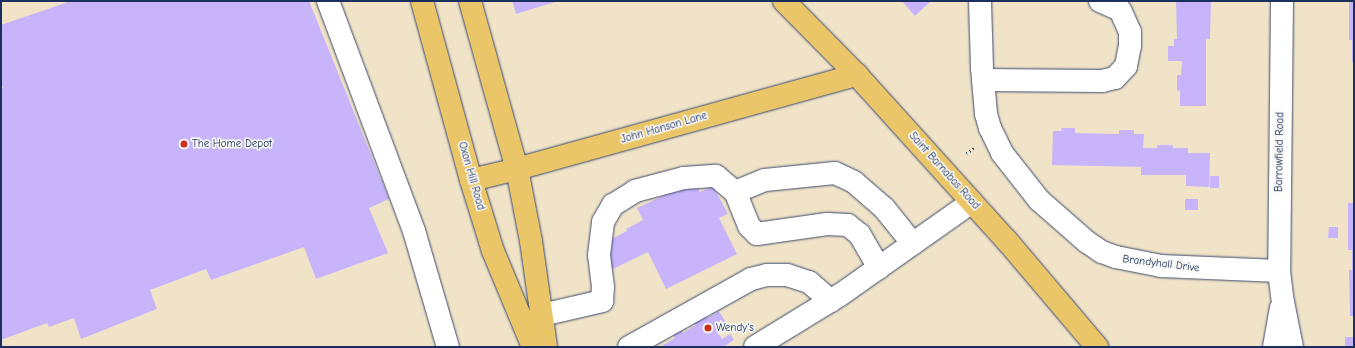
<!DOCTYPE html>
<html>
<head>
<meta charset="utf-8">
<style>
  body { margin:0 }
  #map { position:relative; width:1355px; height:348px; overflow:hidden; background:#f1e3c7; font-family:"Comic Neue",sans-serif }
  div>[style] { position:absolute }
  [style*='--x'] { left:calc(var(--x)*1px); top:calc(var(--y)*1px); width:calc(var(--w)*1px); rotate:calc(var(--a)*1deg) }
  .building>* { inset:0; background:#c7b4fa }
  .path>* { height:2.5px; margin-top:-1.25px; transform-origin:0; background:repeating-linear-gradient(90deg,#3b4a6e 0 1px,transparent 0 4px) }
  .roads { filter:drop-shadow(0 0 1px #3b4a6e) drop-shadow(0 0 1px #3b4a6e) }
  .minor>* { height:22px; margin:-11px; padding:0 11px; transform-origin:11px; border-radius:11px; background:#fff }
  .major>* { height:22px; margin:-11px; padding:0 11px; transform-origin:11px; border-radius:11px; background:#ebc669 }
  .dots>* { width:11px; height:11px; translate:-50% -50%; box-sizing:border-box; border:2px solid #f6f6f2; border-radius:50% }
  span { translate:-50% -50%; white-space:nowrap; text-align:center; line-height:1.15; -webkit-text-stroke:3.5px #f6f6f2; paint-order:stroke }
  .street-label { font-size:11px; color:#1b2f5e }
  .poi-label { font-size:11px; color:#1b2f5e }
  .left { translate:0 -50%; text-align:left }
  .frame { position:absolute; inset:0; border:2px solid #1b2f5e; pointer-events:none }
</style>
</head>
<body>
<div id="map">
  <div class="building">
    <div style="clip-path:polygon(71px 1px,309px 1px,389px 199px,369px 208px,388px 253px,316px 279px,304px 247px,211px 280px,206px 269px,150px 290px,157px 309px,81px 339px,74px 318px,49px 327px,47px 323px,1px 340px,1px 89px,3px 88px,1px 84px,1px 25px)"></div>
    <div style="clip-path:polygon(512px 1px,558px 1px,516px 14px)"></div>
    <div style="clip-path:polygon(902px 1px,931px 1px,915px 16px)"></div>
    <div style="clip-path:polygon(1176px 1px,1211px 1px,1210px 39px,1206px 39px,1206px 106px,1180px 106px,1180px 91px,1177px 90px,1177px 75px,1181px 75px,1182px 61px,1168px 61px,1168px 46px,1174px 46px,1174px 39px,1177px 39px)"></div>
    <div style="clip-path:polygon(1349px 1px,1354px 1px,1354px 63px,1352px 62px,1352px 40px,1349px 40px)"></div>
    <div style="clip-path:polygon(1061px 128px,1075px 128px,1075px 133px,1119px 134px,1119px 130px,1134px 130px,1134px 134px,1144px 134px,1143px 148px,1157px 148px,1157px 145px,1173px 145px,1173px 148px,1188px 148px,1188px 153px,1210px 153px,1209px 187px,1186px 186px,1186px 175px,1141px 175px,1141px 167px,1052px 165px,1053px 131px,1062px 131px)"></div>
    <div style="clip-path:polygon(1210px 176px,1219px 176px,1219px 188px,1210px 188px)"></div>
    <div style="clip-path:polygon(695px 181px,700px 192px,713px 186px,728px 214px,719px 218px,737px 254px,666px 289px,648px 252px,613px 269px,600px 245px,627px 231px,626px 229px,643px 220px,637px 208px)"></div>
    <div style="clip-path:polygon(1185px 199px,1198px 199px,1198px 210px,1185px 210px)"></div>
    <div style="clip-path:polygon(1348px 203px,1354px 203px,1354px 321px,1353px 316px,1350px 316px,1349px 270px,1352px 270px,1352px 250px,1348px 250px)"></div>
    <div style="clip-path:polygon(1329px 227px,1338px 227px,1338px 238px,1328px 238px)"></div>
    <div style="clip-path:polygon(719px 311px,728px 326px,718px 332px,722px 339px,730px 334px,734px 340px,723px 347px,660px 347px,675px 338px,673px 335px,681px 330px,683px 333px,696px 325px,693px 323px,705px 315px,708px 318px)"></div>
    <div style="clip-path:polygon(1345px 337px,1354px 337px,1354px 347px,1345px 347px)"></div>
  </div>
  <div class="path">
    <div style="--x:966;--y:153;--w:12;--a:-31"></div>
  </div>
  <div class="roads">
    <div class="minor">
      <div style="--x:328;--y:1;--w:246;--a:69.5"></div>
      <div style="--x:414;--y:231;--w:121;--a:73.7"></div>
      <div style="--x:980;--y:1;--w:67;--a:88.3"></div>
      <div style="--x:982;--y:68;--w:46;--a:85"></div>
      <div style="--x:986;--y:114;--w:15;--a:74"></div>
      <div style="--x:990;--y:128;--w:28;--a:64"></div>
      <div style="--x:1002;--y:153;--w:60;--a:51.8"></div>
      <div style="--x:1039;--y:200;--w:64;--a:41.2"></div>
      <div style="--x:1087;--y:242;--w:18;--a:34"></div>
      <div style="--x:1102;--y:252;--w:15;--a:20"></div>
      <div style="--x:1116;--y:257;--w:46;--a:11.3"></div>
      <div style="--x:1161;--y:266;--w:118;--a:2.4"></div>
      <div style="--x:1282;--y:1;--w:270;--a:90.6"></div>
      <div style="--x:1279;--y:271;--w:31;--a:83"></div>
      <div style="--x:1283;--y:302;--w:46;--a:78.7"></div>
      <div style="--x:983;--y:80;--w:119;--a:0.5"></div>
      <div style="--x:1102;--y:81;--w:13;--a:-13"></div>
      <div style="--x:1115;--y:78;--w:16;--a:-47"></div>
      <div style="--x:1126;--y:66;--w:20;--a:-79"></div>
      <div style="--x:1130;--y:46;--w:14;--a:-90"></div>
      <div style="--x:1130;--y:32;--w:24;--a:-114"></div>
      <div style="--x:1120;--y:10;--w:22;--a:-156"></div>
      <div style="--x:879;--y:268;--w:39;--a:-120"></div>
      <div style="--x:859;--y:234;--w:14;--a:-141"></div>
      <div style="--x:848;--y:225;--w:21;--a:-177"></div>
      <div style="--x:827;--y:224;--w:71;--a:171.9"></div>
      <div style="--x:757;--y:234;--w:11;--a:-135"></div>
      <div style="--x:749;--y:226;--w:37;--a:-112"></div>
      <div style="--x:735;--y:192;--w:32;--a:-22"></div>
      <div style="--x:765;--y:180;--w:70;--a:-5.7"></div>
      <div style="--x:835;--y:173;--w:21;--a:25"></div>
      <div style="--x:854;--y:182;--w:40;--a:41"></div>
      <div style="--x:884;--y:208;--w:46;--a:51.1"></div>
      <div style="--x:542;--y:315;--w:62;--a:-13.1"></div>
      <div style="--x:602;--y:301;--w:14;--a:-86"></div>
      <div style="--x:603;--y:287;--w:32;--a:-97"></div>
      <div style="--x:599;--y:255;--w:33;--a:-83"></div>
      <div style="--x:603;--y:222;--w:20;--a:-60"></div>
      <div style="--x:613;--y:205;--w:26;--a:-32"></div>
      <div style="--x:635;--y:191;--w:51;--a:-14.9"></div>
      <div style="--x:684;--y:178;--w:32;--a:-4"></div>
      <div style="--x:716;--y:176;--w:25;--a:40"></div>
      <div style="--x:629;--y:347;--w:140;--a:-29.1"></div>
      <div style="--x:751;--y:279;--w:16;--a:-14"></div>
      <div style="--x:767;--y:275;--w:20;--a:0"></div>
      <div style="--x:787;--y:275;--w:23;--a:18"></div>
      <div style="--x:809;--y:282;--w:29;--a:41"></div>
      <div style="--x:755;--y:347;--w:100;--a:-31.5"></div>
      <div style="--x:840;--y:295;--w:161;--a:-35.2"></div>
      <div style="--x:1274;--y:347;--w:39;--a:-80"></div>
    </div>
    <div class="major">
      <div style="--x:422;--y:1;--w:186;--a:74.7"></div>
      <div style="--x:471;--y:180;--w:74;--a:72.8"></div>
      <div style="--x:493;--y:251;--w:104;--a:67.4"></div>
      <div style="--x:470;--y:1;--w:174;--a:74.4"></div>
      <div style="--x:517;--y:169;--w:73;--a:79"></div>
      <div style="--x:531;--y:241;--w:107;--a:81.9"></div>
      <div style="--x:784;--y:1;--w:104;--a:45.4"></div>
      <div style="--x:857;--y:75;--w:225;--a:47.9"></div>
      <div style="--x:1008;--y:242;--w:138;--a:49.7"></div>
      <div style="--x:471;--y:180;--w:47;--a:-13.4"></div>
      <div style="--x:517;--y:169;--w:353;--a:-15.5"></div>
    </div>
  </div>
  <div class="dots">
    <div style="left:184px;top:144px;background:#c8321e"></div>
    <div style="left:708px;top:328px;background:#c8321e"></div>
  </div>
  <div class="street-label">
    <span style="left:664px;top:128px;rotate:-16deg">John Hanson Lane</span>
    <span style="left:1280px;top:152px;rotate:-89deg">Barrowfield Road</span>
    <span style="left:944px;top:171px;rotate:48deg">Saint Barnabas Road</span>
    <span style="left:471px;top:176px;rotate:74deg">Oxon Hill Road</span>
    <span style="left:1161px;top:264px;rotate:7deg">Brandyhall Drive</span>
  </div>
  <div class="poi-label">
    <span class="left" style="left:192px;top:144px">The Home Depot</span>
    <span class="left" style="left:716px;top:328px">Wendy's</span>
  </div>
  <div class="frame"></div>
</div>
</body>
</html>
